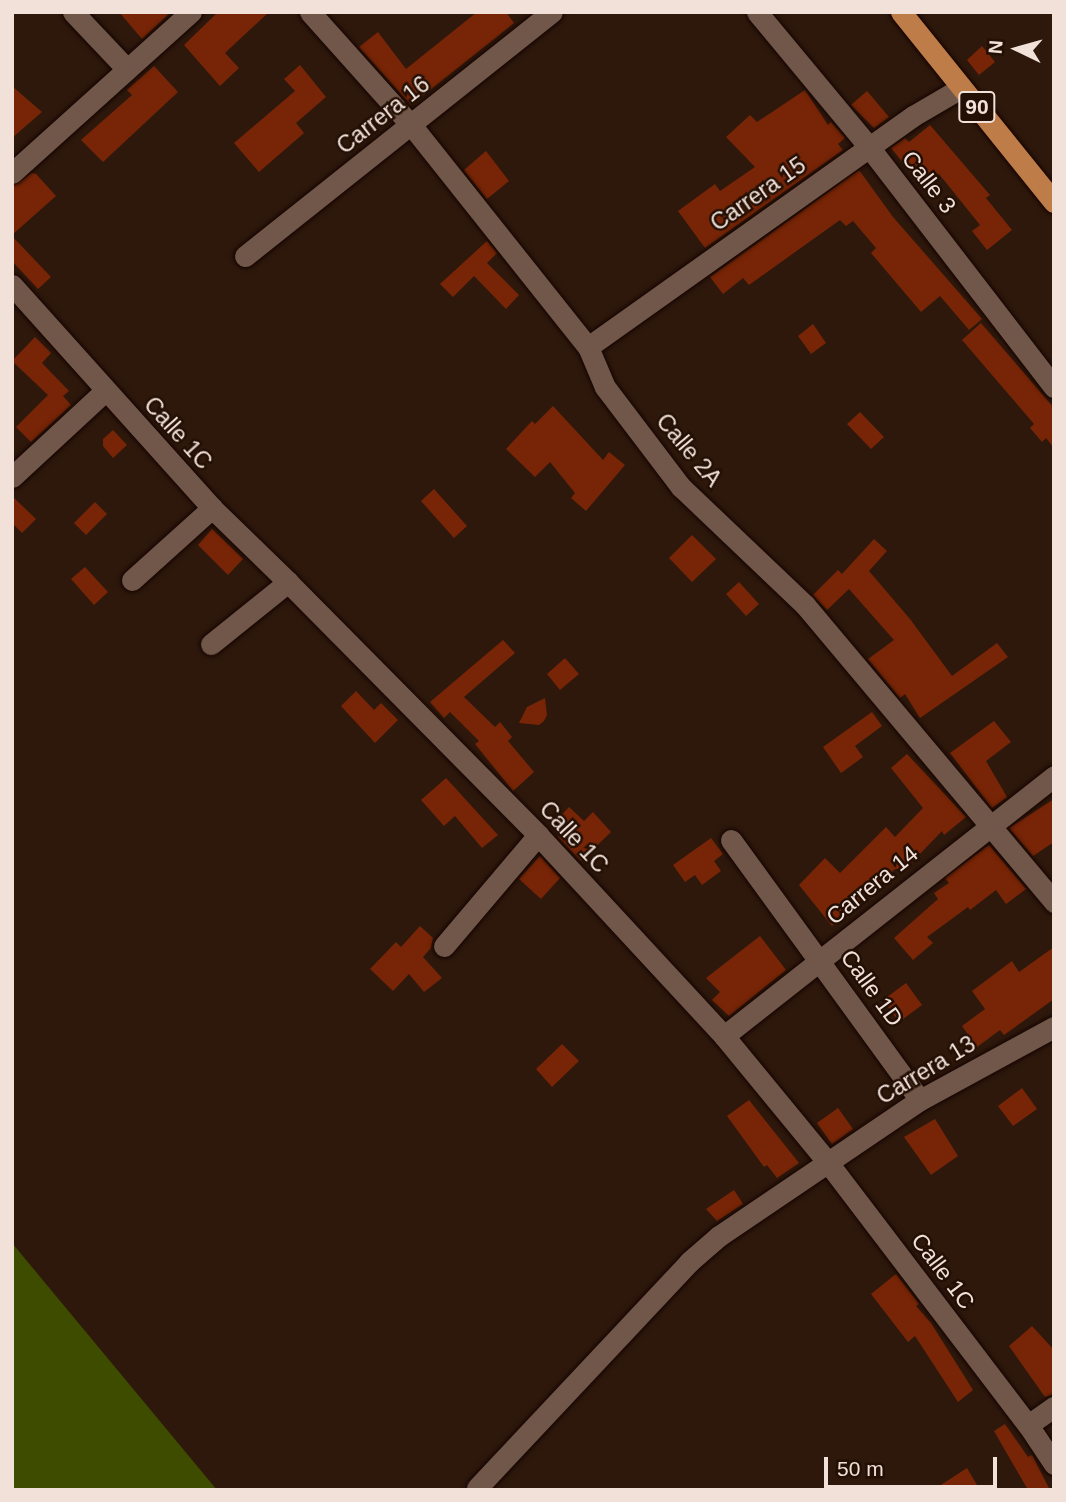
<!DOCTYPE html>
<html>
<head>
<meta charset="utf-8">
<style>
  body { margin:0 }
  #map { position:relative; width:1066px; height:1502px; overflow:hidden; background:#2e180c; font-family:Helvetica,sans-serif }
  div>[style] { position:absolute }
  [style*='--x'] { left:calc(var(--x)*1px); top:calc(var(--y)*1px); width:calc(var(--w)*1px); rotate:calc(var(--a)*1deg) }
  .green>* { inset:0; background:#3e4c00 }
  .building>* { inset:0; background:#772506 }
  .roads { filter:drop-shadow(0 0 2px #150400) drop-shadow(0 0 2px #150400) }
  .minor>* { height:21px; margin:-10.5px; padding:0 10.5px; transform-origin:10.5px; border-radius:10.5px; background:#715749 }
  .trunk>* { height:21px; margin:-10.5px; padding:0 10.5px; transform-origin:10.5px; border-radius:10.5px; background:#be7c48 }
  span { translate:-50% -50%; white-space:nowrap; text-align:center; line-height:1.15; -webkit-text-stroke:5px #230f04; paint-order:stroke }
  .shield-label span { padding:2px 5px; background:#230f04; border:2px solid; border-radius:5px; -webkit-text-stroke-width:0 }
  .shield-label { font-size:21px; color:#f1e1d9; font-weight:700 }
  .street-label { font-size:23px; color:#f1e1d9 }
  .frame { position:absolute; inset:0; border:14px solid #f1e1d9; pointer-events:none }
  .north { position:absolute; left:982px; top:14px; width:70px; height:70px; -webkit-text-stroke:5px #230f04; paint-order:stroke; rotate:275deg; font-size:19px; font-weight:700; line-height:28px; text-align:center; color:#f1e1d9 }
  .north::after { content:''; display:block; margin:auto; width:24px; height:32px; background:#f1e1d9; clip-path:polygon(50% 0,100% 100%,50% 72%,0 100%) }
  .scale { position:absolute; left:824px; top:1457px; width:173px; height:32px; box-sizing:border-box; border:4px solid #f1e1d9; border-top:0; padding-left:9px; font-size:21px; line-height:24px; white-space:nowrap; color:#f1e1d9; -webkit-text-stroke:5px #230f04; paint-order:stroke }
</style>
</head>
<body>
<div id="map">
  <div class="green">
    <div style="clip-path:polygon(12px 1243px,217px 1490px,12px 1490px)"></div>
  </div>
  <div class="building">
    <div style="clip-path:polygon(119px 12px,171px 12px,142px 39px)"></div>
    <div style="clip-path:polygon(218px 12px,269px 12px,225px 53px,239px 68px,220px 86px,184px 45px)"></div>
    <div style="clip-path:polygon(477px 12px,506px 12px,514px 23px,411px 105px,359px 47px,378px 32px,406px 69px)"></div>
    <div style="clip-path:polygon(982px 46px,995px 62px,979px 75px,967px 60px)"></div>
    <div style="clip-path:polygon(300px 65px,326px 97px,296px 123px,304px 133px,259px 172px,234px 143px,295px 91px,284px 79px)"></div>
    <div style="clip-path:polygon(154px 66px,178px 92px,103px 162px,81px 140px,132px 95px,127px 90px)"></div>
    <div style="clip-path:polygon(12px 86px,42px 112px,12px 138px)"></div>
    <div style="clip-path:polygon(805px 90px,828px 125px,831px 122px,845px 138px,838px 144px,843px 150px,705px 248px,678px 211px,715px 184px,720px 191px,755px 167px,726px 137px,750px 115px,757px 122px)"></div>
    <div style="clip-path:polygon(867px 91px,889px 117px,874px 128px,851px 105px)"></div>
    <div style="clip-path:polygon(930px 125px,990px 195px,986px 198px,1012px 230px,987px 250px,972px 231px,980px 225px,939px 174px,923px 187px,891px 148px,905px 138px,909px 142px)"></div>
    <div style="clip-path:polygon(486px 151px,509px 181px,487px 199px,464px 170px)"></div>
    <div style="clip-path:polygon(859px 170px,893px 217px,982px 319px,969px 330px,940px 296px,921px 312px,871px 253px,876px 248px,853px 221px,846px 226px,840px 220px,749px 285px,743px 278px,723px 294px,710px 277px)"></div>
    <div style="clip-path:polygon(32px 173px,36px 174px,56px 196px,12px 235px,12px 186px)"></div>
    <div style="clip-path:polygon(12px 236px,51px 277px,38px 289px,12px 261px)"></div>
    <div style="clip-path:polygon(487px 241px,497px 253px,487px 263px,519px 295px,506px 309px,474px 276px,453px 297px,440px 284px)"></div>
    <div style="clip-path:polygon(981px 323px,1054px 408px,1054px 448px,1046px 438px,1042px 442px,1030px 428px,1034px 424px,962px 340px)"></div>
    <div style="clip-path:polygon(813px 324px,826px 343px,811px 354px,798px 336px)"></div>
    <div style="clip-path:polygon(35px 337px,51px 353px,42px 363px,69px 391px,63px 396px,71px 405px,31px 442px,16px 427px,48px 395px,12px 361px)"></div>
    <div style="clip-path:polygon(553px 406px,603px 460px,609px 452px,625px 465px,586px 511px,571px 498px,575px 493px,550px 462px,535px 477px,506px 449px,532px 421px,535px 424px)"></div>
    <div style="clip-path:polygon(860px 412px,884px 437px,871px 449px,847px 424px)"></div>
    <div style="clip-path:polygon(113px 430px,127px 445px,113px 458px,103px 446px,103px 439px)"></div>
    <div style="clip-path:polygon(434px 489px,467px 526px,454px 538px,421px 501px)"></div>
    <div style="clip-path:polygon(12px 496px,36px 519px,22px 533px,12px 523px)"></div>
    <div style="clip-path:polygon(95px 502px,107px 514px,86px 535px,74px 523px)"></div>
    <div style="clip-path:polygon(212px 529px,243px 559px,228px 575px,198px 545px)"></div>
    <div style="clip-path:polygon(692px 535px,716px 559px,692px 582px,669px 558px)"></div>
    <div style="clip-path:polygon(874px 539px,887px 551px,869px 571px,910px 619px,952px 676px,997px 643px,1008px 657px,920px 718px,905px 694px,900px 698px,868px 659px,894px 640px,849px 589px,827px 610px,813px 595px,838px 570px,842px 574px)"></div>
    <div style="clip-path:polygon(85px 567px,108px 592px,94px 605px,71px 579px)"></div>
    <div style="clip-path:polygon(739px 582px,759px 604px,746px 616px,726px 594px)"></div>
    <div style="clip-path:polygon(503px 640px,515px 653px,464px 697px,495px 727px,500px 722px,512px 737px,508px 741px,534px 772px,513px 791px,475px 744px,479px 741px,450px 712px,444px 718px,430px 702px)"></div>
    <div style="clip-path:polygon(565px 658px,579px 674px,560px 690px,547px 674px)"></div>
    <div style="clip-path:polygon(356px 691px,374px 710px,381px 703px,398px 720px,375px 743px,341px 706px)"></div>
    <div style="clip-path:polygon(545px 698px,547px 715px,544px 721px,539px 725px,519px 723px,527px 707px)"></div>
    <div style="clip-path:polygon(872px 712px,882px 726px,855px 746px,863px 757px,841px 773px,823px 747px)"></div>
    <div style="clip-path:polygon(994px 721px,1011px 742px,986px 761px,1007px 797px,992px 808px,950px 753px)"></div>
    <div style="clip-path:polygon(907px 754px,966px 817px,944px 835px,942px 831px,917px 857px,902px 869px,895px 869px,832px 926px,799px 885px,825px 858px,840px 873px,886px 827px,895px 837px,923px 808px,891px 768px)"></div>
    <div style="clip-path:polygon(446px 778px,498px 835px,482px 848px,455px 816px,444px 826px,421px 800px)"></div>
    <div style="clip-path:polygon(1054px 799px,1054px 842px,1033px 856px,1009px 828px)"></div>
    <div style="clip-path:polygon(569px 807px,584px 821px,593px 812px,611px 832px,581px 861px,558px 837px,564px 830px,555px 822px)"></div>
    <div style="clip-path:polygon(711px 838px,723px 854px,714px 861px,721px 871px,702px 885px,695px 875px,685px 882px,673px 865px)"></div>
    <div style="clip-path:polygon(989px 845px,1026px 889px,1006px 904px,996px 890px,970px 910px,968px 907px,927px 937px,933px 943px,913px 960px,894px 938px,938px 899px,934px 893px,949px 883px,945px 878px)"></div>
    <div style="clip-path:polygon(540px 856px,560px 878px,541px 899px,519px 879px)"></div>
    <div style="clip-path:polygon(420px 926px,433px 938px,431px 948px,423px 957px,442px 978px,424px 992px,409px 974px,393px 991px,370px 969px,396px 942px,401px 947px)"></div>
    <div style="clip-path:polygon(760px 936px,786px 970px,729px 1016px,712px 1000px,720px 992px,706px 978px)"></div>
    <div style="clip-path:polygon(1054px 947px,1054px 999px,1004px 1035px,1000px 1030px,977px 1047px,962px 1026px,985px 1009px,972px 991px,1012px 961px,1019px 972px)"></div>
    <div style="clip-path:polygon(906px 983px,922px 1005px,899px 1022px,883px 1000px)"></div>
    <div style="clip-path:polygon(562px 1044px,579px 1061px,552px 1087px,536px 1069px)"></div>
    <div style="clip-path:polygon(1022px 1088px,1037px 1109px,1013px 1126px,998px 1106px)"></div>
    <div style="clip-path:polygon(749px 1100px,799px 1163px,777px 1178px,767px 1165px,764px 1167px,727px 1116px)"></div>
    <div style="clip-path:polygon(838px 1108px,853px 1129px,832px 1144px,817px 1123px)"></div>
    <div style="clip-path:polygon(935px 1119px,958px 1156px,931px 1175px,904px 1137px)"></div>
    <div style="clip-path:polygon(734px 1190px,743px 1204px,717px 1221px,706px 1209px)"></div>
    <div style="clip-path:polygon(896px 1274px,919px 1304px,916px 1306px,931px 1323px,973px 1390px,958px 1402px,915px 1336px,908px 1342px,871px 1294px)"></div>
    <div style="clip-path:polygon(1032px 1326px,1054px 1350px,1054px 1394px,1045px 1397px,1009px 1346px)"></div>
    <div style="clip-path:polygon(1005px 1424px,1028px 1457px,1032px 1455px,1050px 1490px,1028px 1490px,994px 1431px)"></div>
    <div style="clip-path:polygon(967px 1468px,980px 1490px,933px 1490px)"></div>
  </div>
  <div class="roads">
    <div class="minor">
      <div style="--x:73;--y:12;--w:77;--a:46.6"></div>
      <div style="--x:310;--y:12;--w:153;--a:48.2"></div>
      <div style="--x:412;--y:126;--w:283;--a:51.5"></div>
      <div style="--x:588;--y:347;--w:43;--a:67"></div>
      <div style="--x:605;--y:387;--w:126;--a:52.8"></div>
      <div style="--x:681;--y:487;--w:171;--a:43.6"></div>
      <div style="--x:805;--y:605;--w:388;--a:50"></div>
      <div style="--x:757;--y:12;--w:175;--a:50.3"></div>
      <div style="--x:869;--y:147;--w:303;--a:52.4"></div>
      <div style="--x:12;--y:173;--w:241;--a:-42"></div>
      <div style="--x:245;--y:256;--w:392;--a:-38.5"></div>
      <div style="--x:12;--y:285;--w:300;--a:48.1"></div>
      <div style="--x:212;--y:508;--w:106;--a:44.2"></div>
      <div style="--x:288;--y:582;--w:356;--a:45.3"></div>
      <div style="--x:538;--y:835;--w:274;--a:47.2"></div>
      <div style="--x:724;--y:1036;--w:166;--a:50.6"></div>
      <div style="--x:829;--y:1164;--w:328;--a:52.7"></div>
      <div style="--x:1028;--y:1425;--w:47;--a:56.3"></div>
      <div style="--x:588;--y:347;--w:399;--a:-35.4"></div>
      <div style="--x:913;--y:116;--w:56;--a:-30.3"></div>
      <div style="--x:12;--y:477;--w:127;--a:-42.8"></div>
      <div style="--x:132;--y:580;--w:108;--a:-42"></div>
      <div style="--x:211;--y:644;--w:99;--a:-38.8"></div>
      <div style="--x:731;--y:840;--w:321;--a:54"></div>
      <div style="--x:444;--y:946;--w:145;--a:-49.7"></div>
      <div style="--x:724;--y:1036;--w:420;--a:-38.2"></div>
      <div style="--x:1028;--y:1425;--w:32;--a:-35"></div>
      <div style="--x:477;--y:1488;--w:310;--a:-46.8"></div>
      <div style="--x:689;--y:1262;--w:40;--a:-41"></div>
      <div style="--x:719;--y:1236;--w:243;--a:-34.1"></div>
      <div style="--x:920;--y:1100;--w:153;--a:-28.6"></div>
    </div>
    <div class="trunk">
      <div style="--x:901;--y:12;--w:244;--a:51.2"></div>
    </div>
  </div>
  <div class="shield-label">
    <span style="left:977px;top:107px">90</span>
  </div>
  <div class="street-label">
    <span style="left:383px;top:115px;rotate:-38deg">Carrera 16</span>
    <span style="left:929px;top:182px;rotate:52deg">Calle 3</span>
    <span style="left:758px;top:194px;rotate:-35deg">Carrera 15</span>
    <span style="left:178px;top:433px;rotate:48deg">Calle 1C</span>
    <span style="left:689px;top:450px;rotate:50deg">Calle 2A</span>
    <span style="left:574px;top:837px;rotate:47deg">Calle 1C</span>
    <span style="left:872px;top:885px;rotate:-39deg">Carrera 14</span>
    <span style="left:872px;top:988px;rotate:54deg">Calle 1D</span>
    <span style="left:926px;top:1070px;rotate:-31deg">Carrera 13</span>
    <span style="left:943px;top:1271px;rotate:53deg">Calle 1C</span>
  </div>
  <div class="frame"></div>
  <div class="north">N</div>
  <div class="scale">50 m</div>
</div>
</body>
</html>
